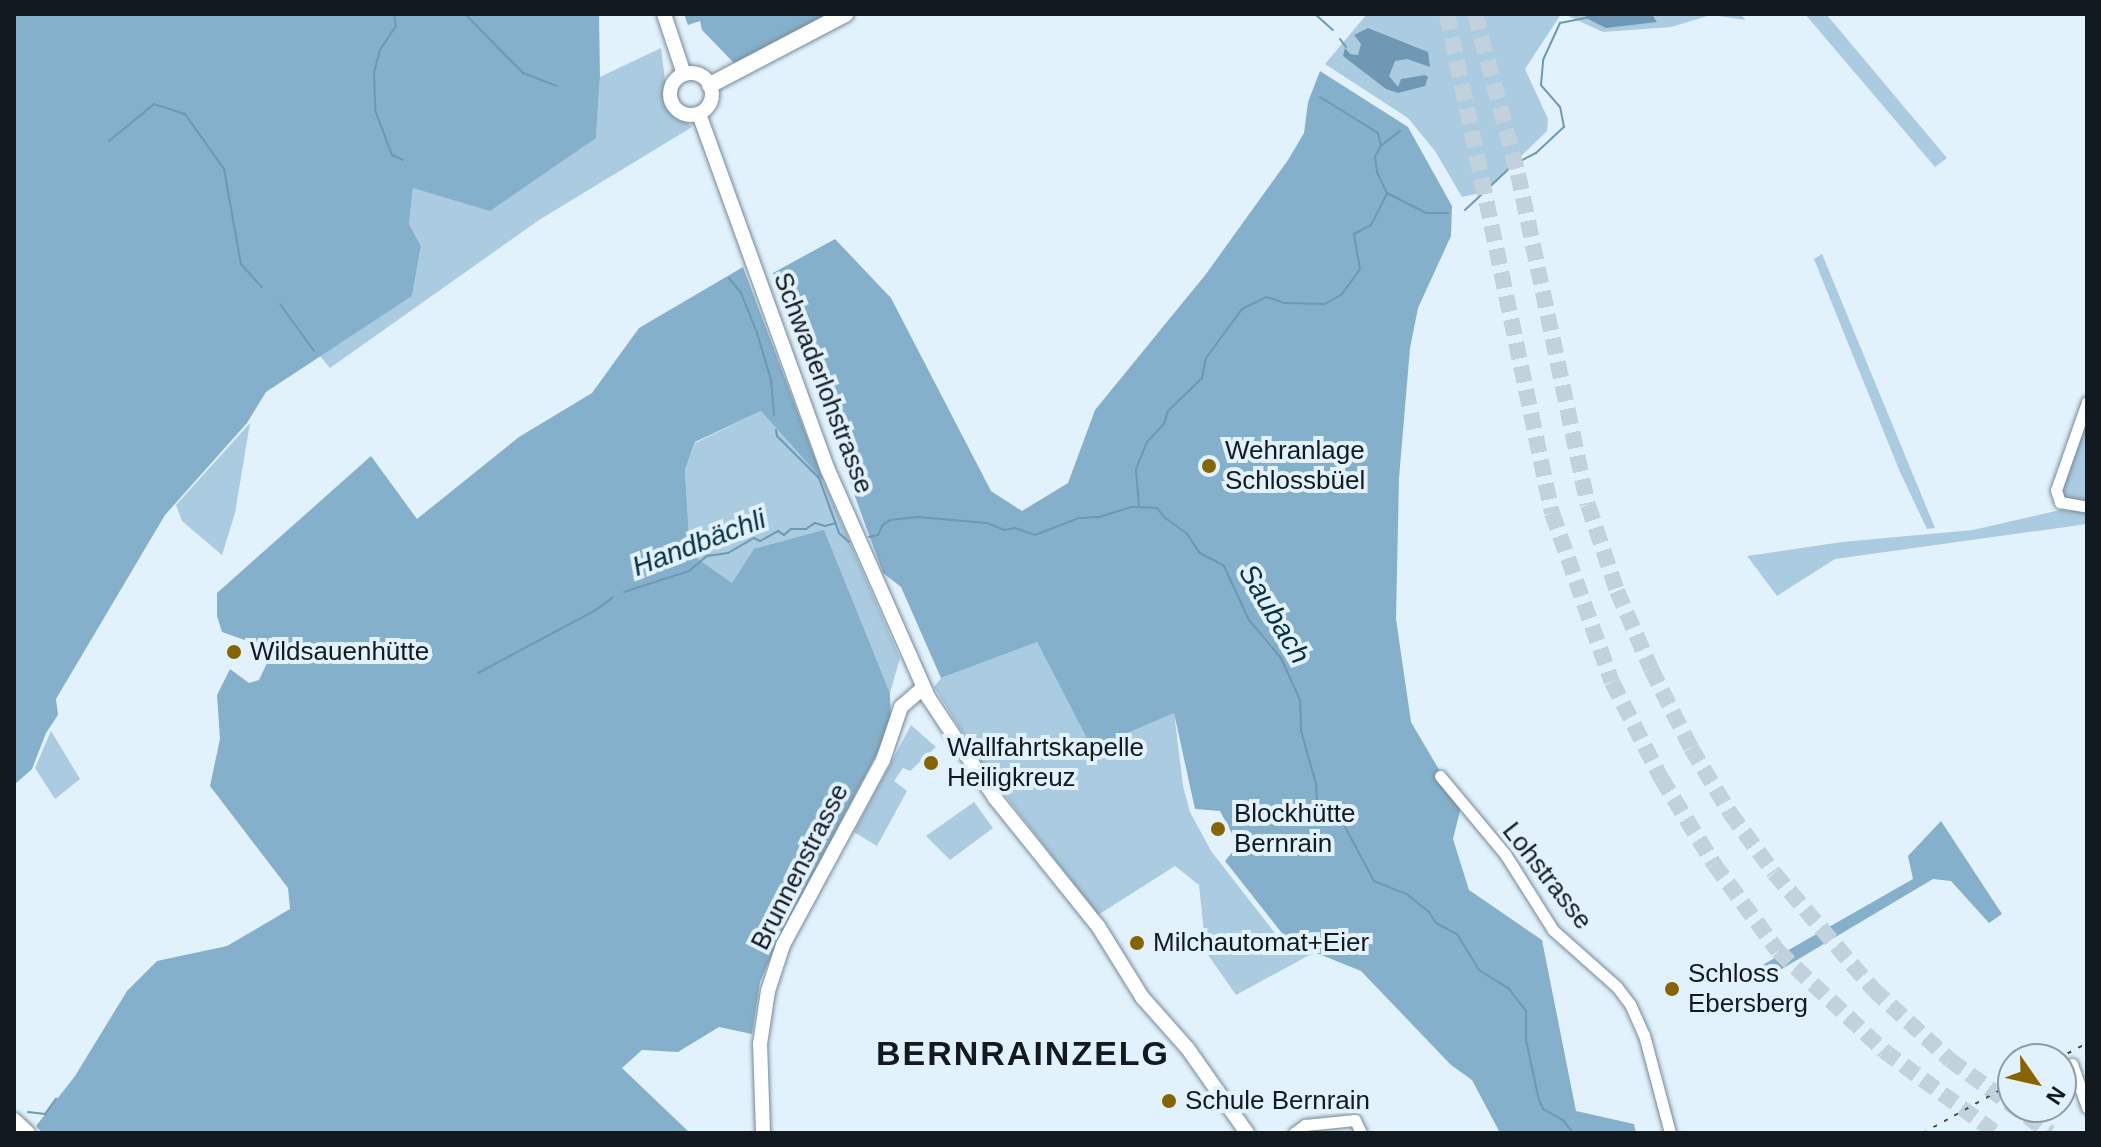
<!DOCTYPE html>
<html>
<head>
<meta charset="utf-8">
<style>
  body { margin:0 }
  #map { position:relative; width:2101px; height:1147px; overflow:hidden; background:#e1f2fd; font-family:Helvetica,sans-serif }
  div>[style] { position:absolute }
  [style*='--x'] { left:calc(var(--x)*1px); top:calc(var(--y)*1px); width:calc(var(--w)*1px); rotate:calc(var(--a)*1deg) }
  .green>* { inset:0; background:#aacbe0 }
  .forest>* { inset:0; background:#85b0cc }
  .water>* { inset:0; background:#6e98b3 }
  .stream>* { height:2px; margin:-1px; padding:0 1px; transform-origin:1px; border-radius:1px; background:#6e98b3 }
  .highway-tunnel>* { height:16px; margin-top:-8px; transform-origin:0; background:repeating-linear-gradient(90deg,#c2d2dc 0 16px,transparent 0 24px) }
  .roads { filter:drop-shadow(0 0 2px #768995) drop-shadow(0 0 2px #768995) }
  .minor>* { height:11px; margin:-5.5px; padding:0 5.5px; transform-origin:5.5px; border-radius:5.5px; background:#fff }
  .major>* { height:14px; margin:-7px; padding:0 7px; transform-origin:7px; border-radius:7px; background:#fff }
  .major>.ring { margin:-7px; padding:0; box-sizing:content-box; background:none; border:14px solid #fff; border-radius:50% }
  .highway>* { height:16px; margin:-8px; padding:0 8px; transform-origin:8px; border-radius:8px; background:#fff }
  .rail>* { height:2px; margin-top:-1px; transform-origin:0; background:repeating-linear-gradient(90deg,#40494f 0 4px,transparent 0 12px) }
  .dots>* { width:22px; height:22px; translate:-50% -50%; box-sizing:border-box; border:4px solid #e1f2fd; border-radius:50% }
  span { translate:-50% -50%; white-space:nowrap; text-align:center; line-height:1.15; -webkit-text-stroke:8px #e1f2fd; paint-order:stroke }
  .street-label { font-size:26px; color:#131a1f }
  .poi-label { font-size:26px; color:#131a1f }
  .left { translate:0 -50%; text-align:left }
  .water-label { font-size:28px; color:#092f43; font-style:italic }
  .district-label { font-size:34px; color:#131a1f; font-weight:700; letter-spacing:2px }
  .frame { position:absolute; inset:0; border:16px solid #131a1f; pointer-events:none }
  .north { position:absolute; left:1997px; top:1043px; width:80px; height:80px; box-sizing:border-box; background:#e1f2fd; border:2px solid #8f9ca4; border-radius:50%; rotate:124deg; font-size:22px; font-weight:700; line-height:32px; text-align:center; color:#131a1f }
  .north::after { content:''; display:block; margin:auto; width:28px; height:36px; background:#866500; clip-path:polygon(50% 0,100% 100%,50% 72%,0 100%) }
</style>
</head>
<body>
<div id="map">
  <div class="green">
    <div style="clip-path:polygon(1367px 14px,1561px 14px,1525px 69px,1548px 119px,1547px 131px,1484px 192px,1462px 197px,1435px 151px,1408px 118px,1325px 64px)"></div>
    <div style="clip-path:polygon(1564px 14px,1657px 22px,1652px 14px,1740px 14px,1746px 20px,1711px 15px,1671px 27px,1603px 32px)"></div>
    <div style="clip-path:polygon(1805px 14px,1826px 14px,1947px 158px,1935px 167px)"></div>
    <div style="clip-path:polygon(661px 48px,668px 104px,692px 127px,539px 220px,330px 368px,320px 356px,412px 296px,421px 246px,409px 224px,413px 188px,596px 138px,600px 77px)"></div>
    <div style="clip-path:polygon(1822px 254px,1935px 528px,1927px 529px,1900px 472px,1814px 259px)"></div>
    <div style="clip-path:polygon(761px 411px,824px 482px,900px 658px,890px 693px,824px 531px,732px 583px,690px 553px,685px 470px,695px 443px)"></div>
    <div style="clip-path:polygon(2087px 413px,2087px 503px,2070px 505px,2059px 494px)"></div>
    <div style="clip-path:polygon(250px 423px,235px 513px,222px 555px,182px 521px,176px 505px)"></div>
    <div style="clip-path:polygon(2060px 510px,2087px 512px,2087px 524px,1835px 559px,1777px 596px,1747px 556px,1842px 542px,1973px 530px)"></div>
    <div style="clip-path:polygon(1037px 642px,1092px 747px,1174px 712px,1183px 786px,1190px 812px,1211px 851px,1289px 951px,1313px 953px,1236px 995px,1206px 952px,1199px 885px,1175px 866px,1098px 915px,988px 773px,934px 687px,941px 678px)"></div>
    <div style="clip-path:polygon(911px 725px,936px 747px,910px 771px,903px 768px,894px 781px,907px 791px,877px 846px,854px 832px)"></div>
    <div style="clip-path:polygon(51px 731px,80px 779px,55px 799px,35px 768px)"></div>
    <div style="clip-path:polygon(974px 802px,993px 828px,950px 860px,926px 836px)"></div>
  </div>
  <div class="forest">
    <div style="clip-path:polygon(14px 14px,599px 14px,600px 77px,596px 138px,490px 211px,413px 188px,409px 224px,421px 246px,412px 296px,266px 392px,247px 423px,165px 515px,56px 699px,58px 715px,46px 733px,32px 769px,14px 785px)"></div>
    <div style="clip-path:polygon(684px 14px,827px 14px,734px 63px,702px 30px,700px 21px,688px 25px)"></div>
    <div style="clip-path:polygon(1320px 71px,1408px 127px,1452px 206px,1451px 236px,1418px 308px,1410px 348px,1399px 478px,1396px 619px,1411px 722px,1461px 807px,1453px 839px,1469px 890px,1542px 940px,1576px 1111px,1634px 1124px,1636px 1133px,1500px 1133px,1472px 1080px,1451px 1065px,1361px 971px,1289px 942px,1225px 861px,1238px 845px,1220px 811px,1195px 809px,1174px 713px,1092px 748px,1037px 642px,941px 678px,901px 587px,883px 573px,773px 273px,835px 239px,891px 298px,991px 491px,1022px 511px,1068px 483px,1095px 410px,1206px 274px,1288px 160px,1304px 133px,1308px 102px)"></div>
    <div style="clip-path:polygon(743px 267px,824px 482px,761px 411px,695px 442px,685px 470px,690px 553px,732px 583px,754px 549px,824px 530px,890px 693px,891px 727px,777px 942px,760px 982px,752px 1034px,719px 1027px,678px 1052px,642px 1050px,622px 1068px,690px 1133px,42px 1133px,36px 1126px,75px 1076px,127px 991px,157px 961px,227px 946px,290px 909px,288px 888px,210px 786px,220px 739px,217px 695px,230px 669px,249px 683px,259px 680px,273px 650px,222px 632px,217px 616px,217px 593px,371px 456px,417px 519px,519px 437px,592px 393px,639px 328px)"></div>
    <div style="clip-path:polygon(1941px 821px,2002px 914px,1989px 923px,1951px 881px,1933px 879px,1755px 985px,1750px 972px,1913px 879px,1908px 856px)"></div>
  </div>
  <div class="water">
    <div style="clip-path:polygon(1585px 14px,1652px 14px,1657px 22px,1606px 28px,1586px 18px)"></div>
    <div style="clip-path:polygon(1368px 28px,1428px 52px,1430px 67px,1407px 59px,1395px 61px,1389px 76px,1398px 87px,1401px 79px,1425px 75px,1428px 77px,1425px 86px,1398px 93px,1386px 89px,1343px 56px,1345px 48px,1350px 54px,1358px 55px,1361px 44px,1354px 35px)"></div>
  </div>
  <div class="stream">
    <div style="--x:394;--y:14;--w:12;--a:81"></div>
    <div style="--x:396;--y:26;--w:29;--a:124"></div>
    <div style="--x:380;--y:50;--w:23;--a:105"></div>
    <div style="--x:374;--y:72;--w:38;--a:88"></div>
    <div style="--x:375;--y:110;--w:48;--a:69.3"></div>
    <div style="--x:392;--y:155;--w:12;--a:24"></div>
    <div style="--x:465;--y:14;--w:83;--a:45.5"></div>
    <div style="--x:523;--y:73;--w:36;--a:21"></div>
    <div style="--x:1290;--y:14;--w:4;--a:0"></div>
    <div style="--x:1315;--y:14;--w:24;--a:42"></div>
    <div style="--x:1340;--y:39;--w:10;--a:53"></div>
    <div style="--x:1320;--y:97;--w:68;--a:31.8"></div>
    <div style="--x:1378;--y:133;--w:12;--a:76"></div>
    <div style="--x:1381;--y:145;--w:13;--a:117"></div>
    <div style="--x:1375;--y:157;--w:15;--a:82"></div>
    <div style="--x:1377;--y:172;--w:23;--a:65"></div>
    <div style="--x:109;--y:141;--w:58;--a:-39.4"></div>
    <div style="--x:154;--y:104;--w:33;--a:18"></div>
    <div style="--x:185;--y:114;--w:67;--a:54.7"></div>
    <div style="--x:224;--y:169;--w:97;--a:79.9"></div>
    <div style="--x:241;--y:264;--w:31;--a:48"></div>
    <div style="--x:1382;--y:145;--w:23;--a:-38"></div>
    <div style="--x:1465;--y:210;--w:66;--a:-43.2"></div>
    <div style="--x:1513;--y:165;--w:26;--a:-28"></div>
    <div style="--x:1536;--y:153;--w:38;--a:-43"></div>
    <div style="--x:1564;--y:127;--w:20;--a:-101"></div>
    <div style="--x:1560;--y:107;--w:29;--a:-131"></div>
    <div style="--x:1541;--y:85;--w:25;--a:-85"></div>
    <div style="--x:1543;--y:60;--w:41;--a:-65.3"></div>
    <div style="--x:1560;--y:23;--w:26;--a:-11"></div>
    <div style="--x:729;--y:278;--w:19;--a:51"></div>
    <div style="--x:741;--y:293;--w:43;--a:68.2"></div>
    <div style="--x:757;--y:333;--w:49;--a:73.4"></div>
    <div style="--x:771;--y:380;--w:35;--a:85"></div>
    <div style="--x:280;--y:304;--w:58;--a:54.1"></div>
    <div style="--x:776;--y:430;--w:6;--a:81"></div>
    <div style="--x:777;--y:436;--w:59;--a:45"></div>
    <div style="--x:819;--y:478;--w:59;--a:70"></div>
    <div style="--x:839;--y:533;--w:13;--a:42"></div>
    <div style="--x:1139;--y:505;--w:36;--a:-95"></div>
    <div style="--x:1136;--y:469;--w:29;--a:-68"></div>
    <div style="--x:1147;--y:442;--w:25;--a:-47"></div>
    <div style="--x:1164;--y:424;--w:14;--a:-73"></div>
    <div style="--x:1168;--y:411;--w:47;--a:-44.1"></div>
    <div style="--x:1202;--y:378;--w:20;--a:-79"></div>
    <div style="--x:1206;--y:358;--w:61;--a:-53.7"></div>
    <div style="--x:1242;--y:309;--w:28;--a:-26"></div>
    <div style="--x:1267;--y:297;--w:18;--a:19"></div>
    <div style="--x:1284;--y:303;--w:41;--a:1.4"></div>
    <div style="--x:1325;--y:304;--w:20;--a:-30"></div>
    <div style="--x:1342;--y:294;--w:31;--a:-54"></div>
    <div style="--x:1360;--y:269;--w:36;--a:-100"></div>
    <div style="--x:1354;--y:234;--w:19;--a:-28"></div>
    <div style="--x:1371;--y:225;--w:36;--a:-63"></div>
    <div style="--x:1387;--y:193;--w:44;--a:27.1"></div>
    <div style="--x:1426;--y:213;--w:22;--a:0"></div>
    <div style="--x:869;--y:537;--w:9;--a:-13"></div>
    <div style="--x:878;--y:535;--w:10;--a:-66"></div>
    <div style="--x:882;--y:526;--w:10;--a:-37"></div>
    <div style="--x:890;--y:520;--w:28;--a:-6"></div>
    <div style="--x:918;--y:517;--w:69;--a:5"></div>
    <div style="--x:987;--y:523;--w:18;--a:22"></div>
    <div style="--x:1004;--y:530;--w:11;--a:-10"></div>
    <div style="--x:1015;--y:528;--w:21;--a:19"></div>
    <div style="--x:1035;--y:535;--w:47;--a:-21.1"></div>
    <div style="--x:1079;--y:518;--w:20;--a:-3"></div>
    <div style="--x:1099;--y:517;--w:34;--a:-17"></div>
    <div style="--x:1131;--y:507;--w:26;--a:2"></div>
    <div style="--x:1157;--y:508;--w:11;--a:52"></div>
    <div style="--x:1164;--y:517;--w:29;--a:36"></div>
    <div style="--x:1187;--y:534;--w:23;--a:56"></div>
    <div style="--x:1200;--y:553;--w:27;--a:28"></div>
    <div style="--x:1224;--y:566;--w:60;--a:65.2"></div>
    <div style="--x:1249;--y:620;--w:50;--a:49.9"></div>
    <div style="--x:1281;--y:658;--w:46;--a:65.7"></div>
    <div style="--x:1300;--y:700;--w:31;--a:88"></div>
    <div style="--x:1301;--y:731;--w:55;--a:74.2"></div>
    <div style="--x:1316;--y:784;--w:17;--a:87"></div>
    <div style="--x:1317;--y:801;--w:15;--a:53"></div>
    <div style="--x:1326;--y:813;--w:20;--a:30"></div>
    <div style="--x:1343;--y:823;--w:66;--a:61.9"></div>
    <div style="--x:1374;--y:881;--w:37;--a:22"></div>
    <div style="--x:1408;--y:895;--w:27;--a:39"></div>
    <div style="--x:1429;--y:912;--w:13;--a:58"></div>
    <div style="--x:1436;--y:923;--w:24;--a:28"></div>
    <div style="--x:1457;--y:934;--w:42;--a:58.6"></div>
    <div style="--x:1479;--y:970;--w:36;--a:32"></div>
    <div style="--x:1509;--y:989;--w:28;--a:52"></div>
    <div style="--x:1526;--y:1011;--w:29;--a:90"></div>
    <div style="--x:1526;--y:1040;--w:61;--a:77.8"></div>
    <div style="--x:1539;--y:1100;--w:10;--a:66"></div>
    <div style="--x:1543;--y:1109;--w:23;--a:29"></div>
    <div style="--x:1563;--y:1120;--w:16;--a:52"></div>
    <div style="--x:624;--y:592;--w:68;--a:-17.9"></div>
    <div style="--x:689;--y:571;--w:23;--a:-40"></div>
    <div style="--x:707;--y:556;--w:21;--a:-8"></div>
    <div style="--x:728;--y:553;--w:30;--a:-30"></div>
    <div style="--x:754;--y:538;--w:7;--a:27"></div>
    <div style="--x:760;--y:541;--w:21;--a:-29"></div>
    <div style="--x:778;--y:531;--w:7;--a:34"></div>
    <div style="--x:784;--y:535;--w:9;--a:-41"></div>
    <div style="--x:791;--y:529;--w:15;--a:0"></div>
    <div style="--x:806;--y:529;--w:11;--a:-34"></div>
    <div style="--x:815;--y:523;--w:10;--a:17"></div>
    <div style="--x:825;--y:526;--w:11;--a:-15"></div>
    <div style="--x:478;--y:673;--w:134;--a:-28.1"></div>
    <div style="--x:596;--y:610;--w:21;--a:-37"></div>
    <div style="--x:28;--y:1112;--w:17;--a:7"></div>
    <div style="--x:45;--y:1114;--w:19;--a:-54"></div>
  </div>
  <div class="highway-tunnel">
    <div style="--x:1447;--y:14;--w:510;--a:78.12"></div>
    <div style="--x:1552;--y:513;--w:179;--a:70.5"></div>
    <div style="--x:1612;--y:682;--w:108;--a:63"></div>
    <div style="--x:1661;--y:778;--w:101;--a:58.4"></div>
    <div style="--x:1714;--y:864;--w:108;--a:53.7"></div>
    <div style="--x:1778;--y:951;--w:146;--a:43.3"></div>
    <div style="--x:1884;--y:1051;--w:139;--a:36.2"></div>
    <div style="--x:1475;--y:14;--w:166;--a:75"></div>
    <div style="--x:1518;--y:174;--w:338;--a:78.1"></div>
    <div style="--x:1588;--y:505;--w:91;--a:71.4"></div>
    <div style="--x:1617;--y:591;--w:85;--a:66.4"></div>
    <div style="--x:1651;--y:669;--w:89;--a:63.1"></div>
    <div style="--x:1691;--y:748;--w:76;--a:59"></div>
    <div style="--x:1730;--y:813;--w:74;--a:53.7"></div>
    <div style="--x:1774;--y:873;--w:153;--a:49.5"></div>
    <div style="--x:1873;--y:989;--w:105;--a:42.7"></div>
    <div style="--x:1950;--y:1060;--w:124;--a:36.1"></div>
  </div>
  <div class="roads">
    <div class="minor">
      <div style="--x:2087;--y:402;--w:93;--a:109.4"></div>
      <div style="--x:2056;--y:490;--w:13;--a:72"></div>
      <div style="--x:2060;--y:502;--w:27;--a:10"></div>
      <div style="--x:1440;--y:776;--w:102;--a:50.2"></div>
      <div style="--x:1505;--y:854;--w:90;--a:57.7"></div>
      <div style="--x:1553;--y:930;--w:86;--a:41.7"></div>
      <div style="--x:1617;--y:987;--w:21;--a:53"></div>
      <div style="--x:1630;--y:1004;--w:34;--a:66"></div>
      <div style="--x:1644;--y:1035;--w:101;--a:75.1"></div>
      <div style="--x:2072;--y:1064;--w:46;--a:70.8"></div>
      <div style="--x:1294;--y:1133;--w:14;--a:-36"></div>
      <div style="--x:1305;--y:1125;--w:50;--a:-5.7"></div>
      <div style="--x:1355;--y:1120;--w:14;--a:65"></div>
    </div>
    <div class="major">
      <div style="--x:664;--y:14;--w:63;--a:71.6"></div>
      <div class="ring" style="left:670px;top:73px;width:28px;height:28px"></div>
      <div style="--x:699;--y:114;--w:379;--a:70.1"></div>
      <div style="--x:828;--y:470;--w:248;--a:66.2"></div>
      <div style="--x:928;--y:697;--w:121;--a:56.4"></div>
      <div style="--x:995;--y:798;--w:164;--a:51.2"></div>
      <div style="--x:1098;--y:926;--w:84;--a:58.2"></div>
      <div style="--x:1142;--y:997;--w:69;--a:48.5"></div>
      <div style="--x:1188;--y:1049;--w:103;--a:54.9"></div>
      <div style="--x:14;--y:1120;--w:19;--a:43"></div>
      <div style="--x:763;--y:1133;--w:89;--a:-91.9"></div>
      <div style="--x:760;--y:1044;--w:54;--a:-81.4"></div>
      <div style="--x:768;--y:991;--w:48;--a:-71.9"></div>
      <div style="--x:783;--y:945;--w:210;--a:-61.6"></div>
      <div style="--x:883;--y:760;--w:56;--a:-71.2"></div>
      <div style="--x:901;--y:707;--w:29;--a:-41"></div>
    </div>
    <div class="highway">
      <div style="--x:710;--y:85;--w:153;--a:-27.7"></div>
    </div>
  </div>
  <div class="rail">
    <div style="--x:2057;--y:1059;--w:34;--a:-28"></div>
    <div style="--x:1923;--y:1133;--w:103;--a:-29.1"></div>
  </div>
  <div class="dots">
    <div style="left:1209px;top:466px;background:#866500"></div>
    <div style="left:234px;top:652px;background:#866500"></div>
    <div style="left:931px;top:763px;background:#866500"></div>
    <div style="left:1218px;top:829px;background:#866500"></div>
    <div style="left:1137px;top:943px;background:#866500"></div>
    <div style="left:1672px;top:989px;background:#866500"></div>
    <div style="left:1169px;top:1101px;background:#866500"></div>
  </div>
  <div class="street-label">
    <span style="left:823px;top:383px;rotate:69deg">Schwaderlohstrasse</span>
    <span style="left:800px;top:867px;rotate:-63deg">Brunnenstrasse</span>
    <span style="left:1547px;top:876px;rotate:52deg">Lohstrasse</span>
  </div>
  <div class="poi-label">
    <span class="left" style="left:1225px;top:466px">Wehranlage<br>Schlossbüel</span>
    <span class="left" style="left:250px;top:652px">Wildsauenhütte</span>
    <span class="left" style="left:947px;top:763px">Wallfahrtskapelle<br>Heiligkreuz</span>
    <span class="left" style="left:1234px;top:829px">Blockhütte<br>Bernrain</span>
    <span class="left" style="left:1153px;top:943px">Milchautomat+Eier</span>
    <span class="left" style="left:1688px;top:989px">Schloss<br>Ebersberg</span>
    <span class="left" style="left:1185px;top:1101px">Schule Bernrain</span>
  </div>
  <div class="water-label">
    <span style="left:699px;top:543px;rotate:-21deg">Handbächli</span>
    <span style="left:1274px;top:614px;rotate:59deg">Saubach</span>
  </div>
  <div class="district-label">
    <span style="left:1023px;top:1054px">BERNRAINZELG</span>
  </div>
  <div class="frame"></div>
  <div class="north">N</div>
</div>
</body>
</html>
